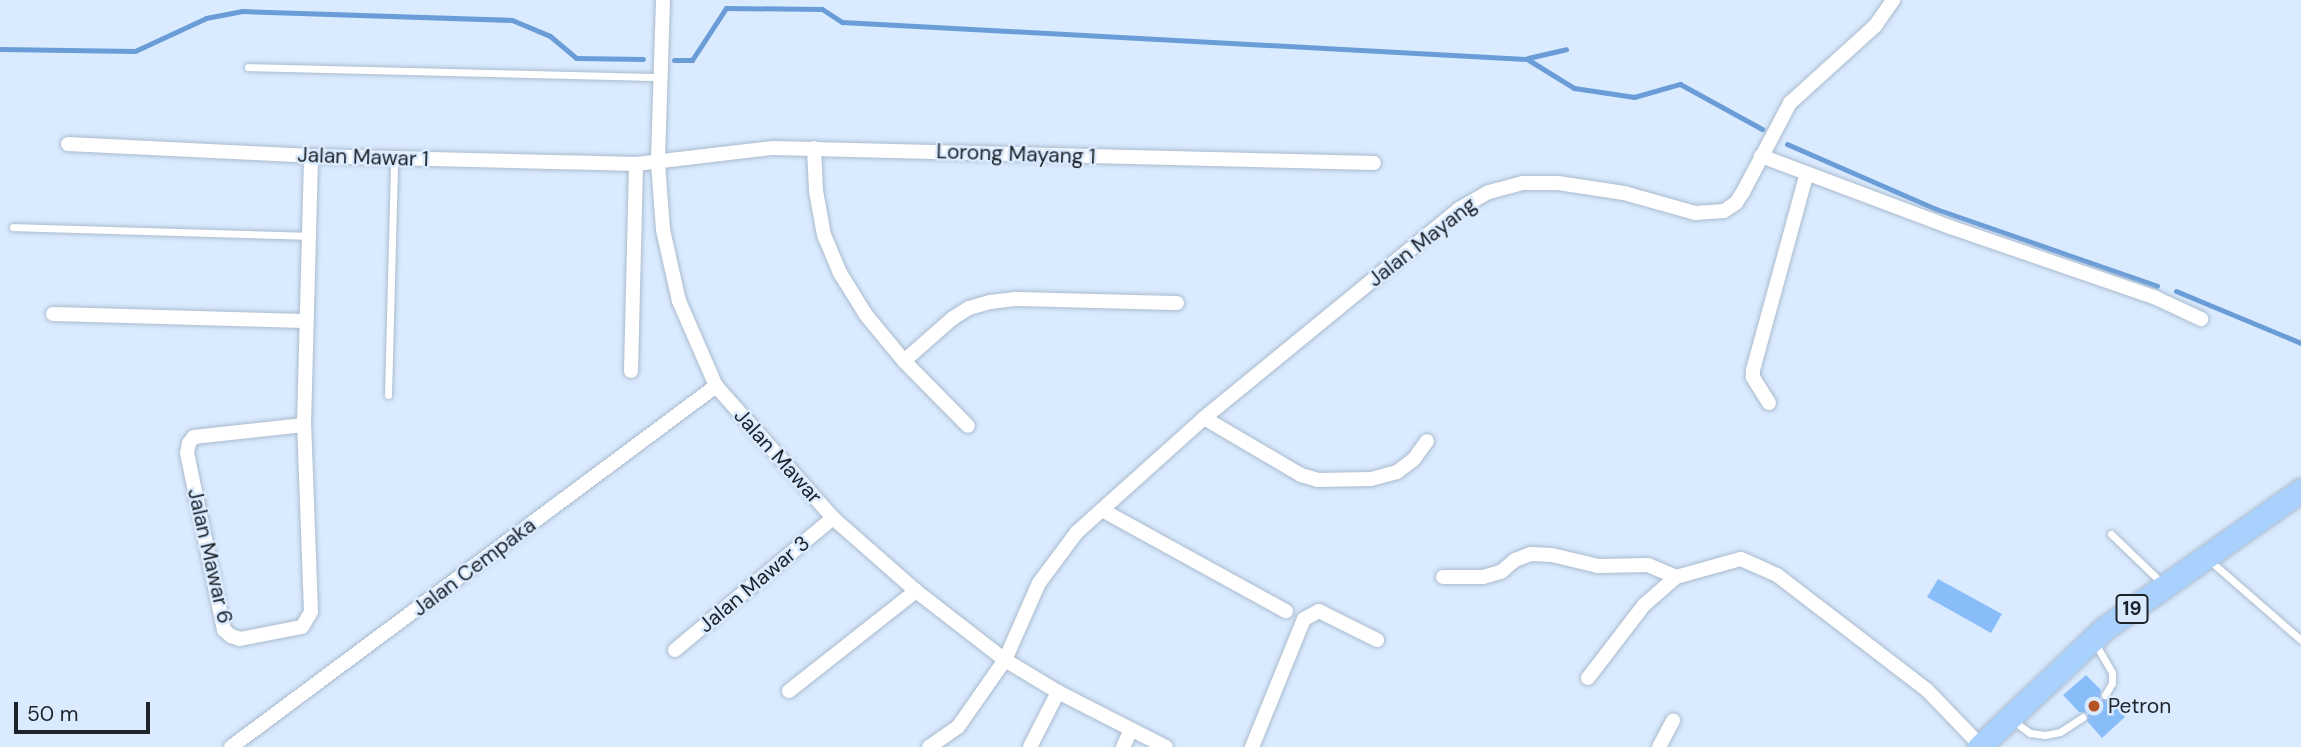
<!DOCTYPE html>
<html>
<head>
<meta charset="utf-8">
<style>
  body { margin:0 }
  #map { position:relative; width:2301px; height:747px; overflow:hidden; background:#daebff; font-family:"DM Sans",sans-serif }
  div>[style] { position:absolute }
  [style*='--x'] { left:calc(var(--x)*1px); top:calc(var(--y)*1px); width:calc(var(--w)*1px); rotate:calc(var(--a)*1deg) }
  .stream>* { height:5px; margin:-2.5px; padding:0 2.5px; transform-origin:2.5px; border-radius:2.5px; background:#6a9dd8 }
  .building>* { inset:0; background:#89bdfa }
  .roads { filter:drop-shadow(0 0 2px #abbbce) drop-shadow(0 0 2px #abbbce) }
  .lane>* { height:7px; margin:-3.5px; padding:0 3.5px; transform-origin:3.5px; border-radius:3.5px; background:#fff }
  .street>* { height:14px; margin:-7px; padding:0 7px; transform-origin:7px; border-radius:7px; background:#fff }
  .primary>* { height:23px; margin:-11.5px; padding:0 11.5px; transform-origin:11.5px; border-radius:11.5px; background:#a9d1fe }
  .dots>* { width:19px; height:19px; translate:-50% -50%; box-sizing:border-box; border:4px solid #daebff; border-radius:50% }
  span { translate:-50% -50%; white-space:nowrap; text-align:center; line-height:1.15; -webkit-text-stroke:5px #daebff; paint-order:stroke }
  .shield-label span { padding:2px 5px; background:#daebff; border:2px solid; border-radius:5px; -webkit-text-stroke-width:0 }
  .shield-label { font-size:19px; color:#1d232a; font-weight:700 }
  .street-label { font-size:21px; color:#1d232a }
  .poi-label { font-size:21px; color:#1d232a }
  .left { translate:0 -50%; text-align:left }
  .scale { position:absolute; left:14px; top:702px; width:136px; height:32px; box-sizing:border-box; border:4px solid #1d232a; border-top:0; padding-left:9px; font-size:21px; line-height:24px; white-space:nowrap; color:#1d232a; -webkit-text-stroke:5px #daebff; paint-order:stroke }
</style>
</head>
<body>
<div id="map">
  <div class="stream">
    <div style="--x:0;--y:49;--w:135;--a:0.8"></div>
    <div style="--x:135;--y:51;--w:78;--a:-24.9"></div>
    <div style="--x:206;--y:18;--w:37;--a:-11"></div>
    <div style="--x:242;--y:11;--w:270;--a:1.9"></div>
    <div style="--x:512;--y:20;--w:41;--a:22.8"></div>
    <div style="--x:550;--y:36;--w:34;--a:40"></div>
    <div style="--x:576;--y:58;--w:67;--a:0.9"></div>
    <div style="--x:1528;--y:58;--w:39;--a:-13"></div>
    <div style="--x:674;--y:60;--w:18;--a:0"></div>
    <div style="--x:692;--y:60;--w:62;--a:-56.8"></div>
    <div style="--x:726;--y:8;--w:96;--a:0.6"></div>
    <div style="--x:822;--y:9;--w:24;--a:33"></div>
    <div style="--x:842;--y:22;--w:686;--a:3.09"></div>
    <div style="--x:1527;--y:59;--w:55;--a:31.7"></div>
    <div style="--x:1574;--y:88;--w:61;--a:8.5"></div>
    <div style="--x:1634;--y:97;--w:48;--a:-15.8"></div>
    <div style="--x:1680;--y:84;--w:94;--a:28.8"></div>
    <div style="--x:1787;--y:144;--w:163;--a:23.6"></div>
    <div style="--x:1936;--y:209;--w:234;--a:19.2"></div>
    <div style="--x:2176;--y:291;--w:135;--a:22.6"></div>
  </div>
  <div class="building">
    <div style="clip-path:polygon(1938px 579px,2002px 614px,1991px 633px,1927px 597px)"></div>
    <div style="clip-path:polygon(2086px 675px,2101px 690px,2100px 699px,2109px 700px,2125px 717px,2102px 738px,2087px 721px,2088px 713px,2079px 712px,2063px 695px)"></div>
  </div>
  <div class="roads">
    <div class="lane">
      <div style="--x:248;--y:67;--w:412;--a:1.4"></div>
      <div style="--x:13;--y:227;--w:296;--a:1.7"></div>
      <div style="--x:388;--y:395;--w:236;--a:-88.5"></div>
      <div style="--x:2111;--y:534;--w:71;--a:43.9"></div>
      <div style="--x:2209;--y:560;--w:122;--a:41"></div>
      <div style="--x:2095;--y:643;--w:34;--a:60"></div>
      <div style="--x:2112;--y:673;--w:10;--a:90"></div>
      <div style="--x:2112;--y:683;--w:14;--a:120"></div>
      <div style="--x:2012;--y:720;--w:22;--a:36"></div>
      <div style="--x:2030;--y:733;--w:15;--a:8"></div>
      <div style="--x:2045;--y:735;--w:15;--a:-11"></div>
      <div style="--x:2060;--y:732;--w:27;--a:-33"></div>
    </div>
    <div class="street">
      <div style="--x:663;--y:0;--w:163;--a:91.8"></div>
      <div style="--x:658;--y:163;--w:67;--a:85.7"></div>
      <div style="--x:663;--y:230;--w:73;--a:77.3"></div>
      <div style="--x:679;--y:301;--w:93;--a:66.5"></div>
      <div style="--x:716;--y:386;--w:176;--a:48.4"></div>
      <div style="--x:833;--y:518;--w:111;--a:41.3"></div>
      <div style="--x:916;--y:591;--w:113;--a:37.8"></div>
      <div style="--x:1005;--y:660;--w:62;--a:31.1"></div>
      <div style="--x:1058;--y:692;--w:121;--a:27"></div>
      <div style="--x:68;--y:144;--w:243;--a:2.8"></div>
      <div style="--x:311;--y:156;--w:325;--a:1.4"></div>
      <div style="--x:636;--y:164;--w:138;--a:-6.7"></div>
      <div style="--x:773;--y:148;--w:601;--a:1.43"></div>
      <div style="--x:814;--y:148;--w:43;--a:87.3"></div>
      <div style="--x:816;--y:191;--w:45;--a:79.7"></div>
      <div style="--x:824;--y:235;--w:41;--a:67.2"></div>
      <div style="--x:840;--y:273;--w:49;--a:58.2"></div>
      <div style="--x:866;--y:315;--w:60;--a:50.4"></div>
      <div style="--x:904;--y:361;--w:91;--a:45.4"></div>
      <div style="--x:1761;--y:156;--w:202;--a:20.6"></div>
      <div style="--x:1950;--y:227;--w:218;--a:19"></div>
      <div style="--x:2156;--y:298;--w:50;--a:25"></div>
      <div style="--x:53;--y:314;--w:253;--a:1.6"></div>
      <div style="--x:904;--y:361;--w:65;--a:-41.3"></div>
      <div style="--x:953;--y:318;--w:19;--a:-32"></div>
      <div style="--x:969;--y:308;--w:22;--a:-16"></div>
      <div style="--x:990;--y:302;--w:25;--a:-7"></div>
      <div style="--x:1015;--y:299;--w:162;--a:1.4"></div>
      <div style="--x:631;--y:371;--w:207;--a:-88.6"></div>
      <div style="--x:1769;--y:403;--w:31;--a:-122"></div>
      <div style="--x:1753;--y:377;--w:7;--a:-90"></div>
      <div style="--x:1753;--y:370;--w:204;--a:-74.7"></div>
      <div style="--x:1204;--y:418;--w:113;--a:30.4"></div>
      <div style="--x:1301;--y:475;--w:18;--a:16"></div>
      <div style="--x:1318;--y:480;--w:53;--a:-1.1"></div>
      <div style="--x:1371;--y:479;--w:27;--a:-15"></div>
      <div style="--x:1397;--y:472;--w:21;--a:-37"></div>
      <div style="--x:1414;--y:459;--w:22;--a:-54"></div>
      <div style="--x:304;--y:425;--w:111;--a:173.8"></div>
      <div style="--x:194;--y:437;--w:8;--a:130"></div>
      <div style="--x:189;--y:443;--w:10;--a:101"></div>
      <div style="--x:187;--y:453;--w:181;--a:78.2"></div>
      <div style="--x:224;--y:630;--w:9;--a:41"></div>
      <div style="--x:231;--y:636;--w:9;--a:18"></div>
      <div style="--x:240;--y:639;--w:63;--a:-11"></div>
      <div style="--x:302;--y:627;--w:17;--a:-59"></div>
      <div style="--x:311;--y:612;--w:187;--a:-92.1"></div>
      <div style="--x:304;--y:425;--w:269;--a:-88.5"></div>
      <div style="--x:1102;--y:510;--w:210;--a:28.8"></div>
      <div style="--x:1443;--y:577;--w:40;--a:0"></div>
      <div style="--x:1483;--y:577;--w:19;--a:-16"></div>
      <div style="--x:1501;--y:572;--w:18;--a:-41"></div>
      <div style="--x:1515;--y:560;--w:17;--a:-21"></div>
      <div style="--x:1531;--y:554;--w:21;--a:3"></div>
      <div style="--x:1552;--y:555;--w:47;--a:13.4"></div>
      <div style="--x:1598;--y:566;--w:50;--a:-1.1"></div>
      <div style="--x:1648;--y:565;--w:30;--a:23"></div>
      <div style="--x:675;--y:650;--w:206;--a:-39.9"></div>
      <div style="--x:1588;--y:678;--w:92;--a:-52.5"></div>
      <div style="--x:1644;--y:605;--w:43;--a:-41.2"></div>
      <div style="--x:1676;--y:577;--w:67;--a:-15.5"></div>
      <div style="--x:1741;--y:559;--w:39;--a:24"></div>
      <div style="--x:1777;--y:575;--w:189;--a:37.5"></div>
      <div style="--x:1927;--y:690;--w:76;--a:46.1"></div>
      <div style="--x:789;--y:691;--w:162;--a:-38.2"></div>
      <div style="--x:231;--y:747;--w:605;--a:-36.66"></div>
      <div style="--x:929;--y:747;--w:35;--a:-35"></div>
      <div style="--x:958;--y:727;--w:82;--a:-55"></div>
      <div style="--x:1005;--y:660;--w:84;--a:-66.2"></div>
      <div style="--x:1039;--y:583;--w:64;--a:-53.3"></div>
      <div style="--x:1077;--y:532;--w:171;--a:-41.9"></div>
      <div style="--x:1204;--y:418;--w:330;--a:-39.3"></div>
      <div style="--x:1459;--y:209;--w:34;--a:-30"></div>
      <div style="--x:1489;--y:192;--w:35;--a:-15"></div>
      <div style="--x:1523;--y:183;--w:35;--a:0"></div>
      <div style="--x:1558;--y:183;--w:67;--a:8.6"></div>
      <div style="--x:1624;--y:193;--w:74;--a:15.7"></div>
      <div style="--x:1695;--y:213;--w:29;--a:-4"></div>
      <div style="--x:1724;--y:211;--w:14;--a:-34"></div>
      <div style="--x:1736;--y:203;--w:13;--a:-58"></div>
      <div style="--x:1743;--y:192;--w:101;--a:-62.2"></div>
      <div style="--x:1790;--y:103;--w:115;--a:-42.2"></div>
      <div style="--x:1875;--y:26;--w:32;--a:-55"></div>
      <div style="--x:1030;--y:747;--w:62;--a:-63"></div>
      <div style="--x:1123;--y:747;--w:19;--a:-65"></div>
      <div style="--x:1252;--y:747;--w:138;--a:-67.9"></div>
      <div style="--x:1304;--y:619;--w:17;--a:-28"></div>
      <div style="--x:1319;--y:611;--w:65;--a:26.6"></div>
      <div style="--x:1659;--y:747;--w:30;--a:-62"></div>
    </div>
    <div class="primary">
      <div style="--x:1979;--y:747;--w:173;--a:-43.4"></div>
      <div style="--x:2105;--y:628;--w:240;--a:-35.1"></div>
    </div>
  </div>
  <div class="dots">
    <div style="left:2094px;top:706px;background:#b85324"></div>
  </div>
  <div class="shield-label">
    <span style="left:2132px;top:609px">19</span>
  </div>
  <div class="street-label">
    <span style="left:1016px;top:154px;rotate:2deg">Lorong Mayang 1</span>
    <span style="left:363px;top:157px;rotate:2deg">Jalan Mawar 1</span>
    <span style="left:1422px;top:242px;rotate:-38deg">Jalan Mayang</span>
    <span style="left:778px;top:456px;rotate:48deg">Jalan Mawar</span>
    <span style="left:210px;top:556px;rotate:77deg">Jalan Mawar 6</span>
    <span style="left:474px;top:567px;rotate:-37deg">Jalan Cempaka</span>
    <span style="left:754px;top:584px;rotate:-40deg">Jalan Mawar 3</span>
  </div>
  <div class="poi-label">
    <span class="left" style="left:2108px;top:706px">Petron</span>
  </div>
  <div class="scale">50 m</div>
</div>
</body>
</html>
